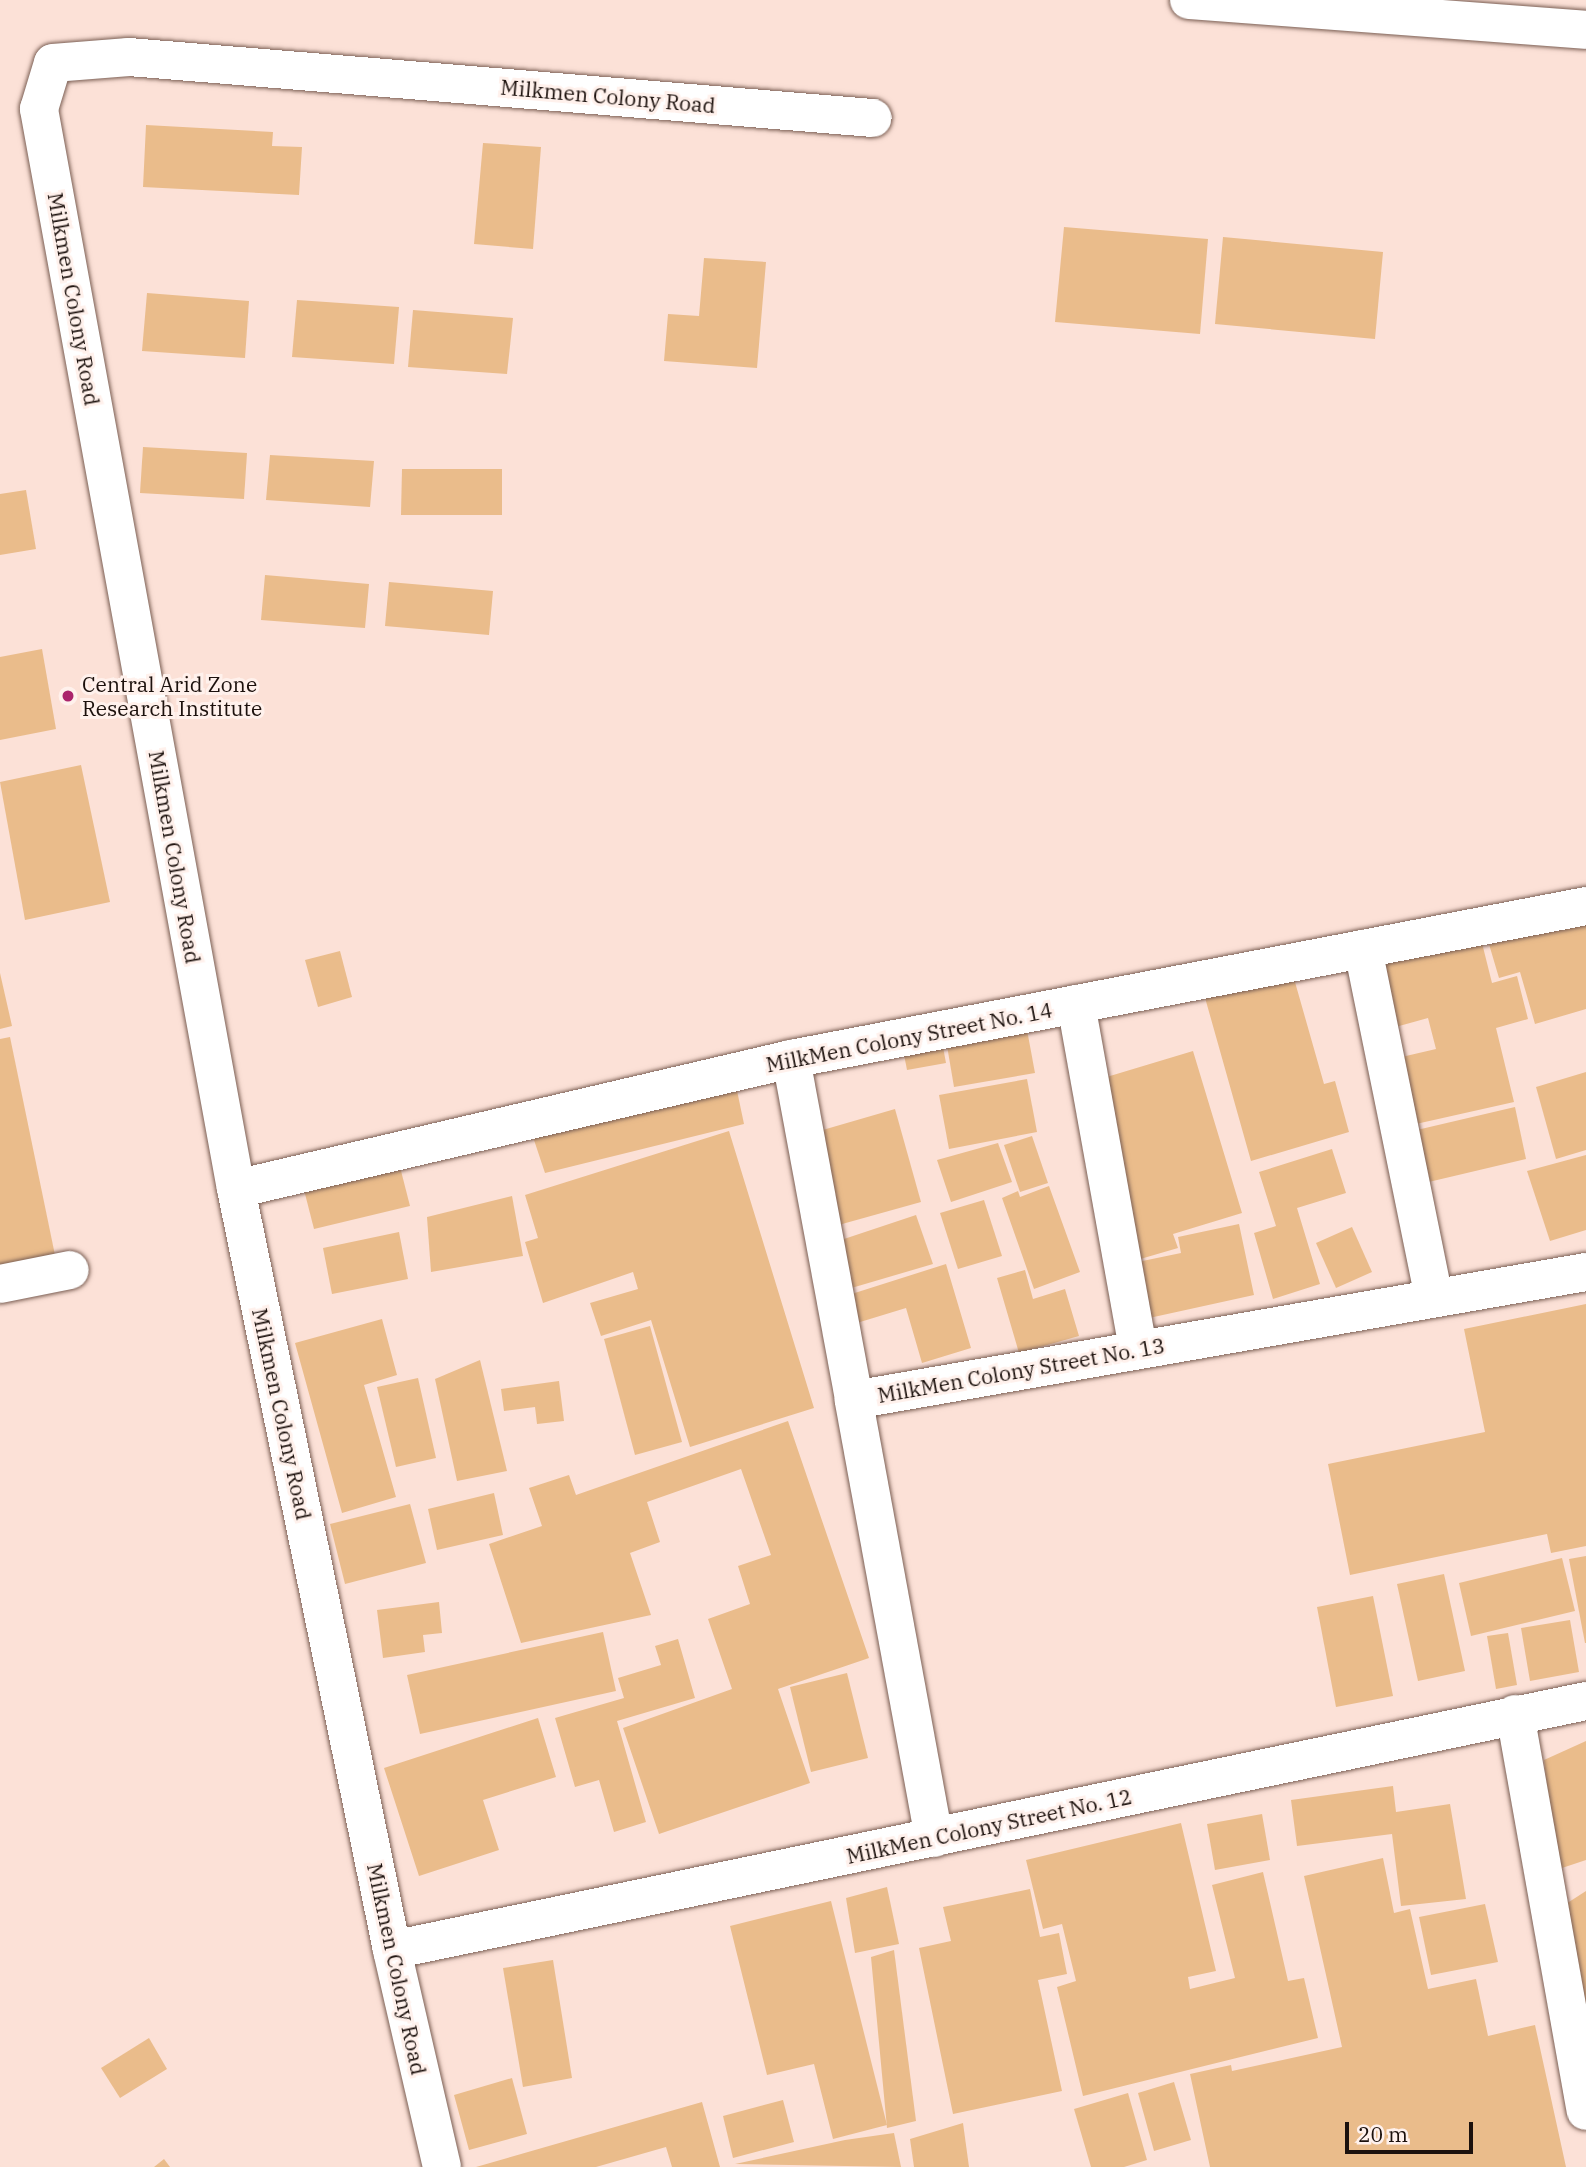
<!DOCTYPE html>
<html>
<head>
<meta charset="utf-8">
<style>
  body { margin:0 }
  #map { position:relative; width:1586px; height:2167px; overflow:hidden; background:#fce1d7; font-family:"IBM Plex Serif",serif }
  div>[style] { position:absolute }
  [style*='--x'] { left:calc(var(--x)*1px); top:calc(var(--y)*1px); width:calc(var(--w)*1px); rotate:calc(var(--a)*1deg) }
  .building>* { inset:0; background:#eabc8b }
  .roads { filter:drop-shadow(0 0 2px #7b5f54) drop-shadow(0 0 2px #7b5f54) }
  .minor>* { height:38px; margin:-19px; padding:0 19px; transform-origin:19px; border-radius:19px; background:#fff }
  .dots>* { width:19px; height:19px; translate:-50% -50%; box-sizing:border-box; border:4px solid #fff1ec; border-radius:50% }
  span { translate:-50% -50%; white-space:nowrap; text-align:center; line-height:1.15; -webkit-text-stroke:6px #fff1ec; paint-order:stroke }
  .street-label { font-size:21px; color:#1c110d }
  .poi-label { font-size:21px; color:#1c110d }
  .left { translate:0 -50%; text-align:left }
  .scale { position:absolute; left:1345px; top:2122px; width:128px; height:32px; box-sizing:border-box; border:4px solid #1c110d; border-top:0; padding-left:9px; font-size:21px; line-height:24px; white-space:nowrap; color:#1c110d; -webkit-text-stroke:5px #fff1ec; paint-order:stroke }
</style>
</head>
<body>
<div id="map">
  <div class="building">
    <div style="clip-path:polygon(146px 125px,273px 132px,272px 146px,302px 147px,299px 195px,143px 187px)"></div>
    <div style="clip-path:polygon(483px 143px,541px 147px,533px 249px,474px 244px)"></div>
    <div style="clip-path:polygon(1064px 227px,1208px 239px,1200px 334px,1055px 322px)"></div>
    <div style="clip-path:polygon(1223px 237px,1383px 252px,1375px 339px,1215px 324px)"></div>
    <div style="clip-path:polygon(704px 258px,766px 262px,757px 368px,664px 361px,668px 314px,699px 316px)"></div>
    <div style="clip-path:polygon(147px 293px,249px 301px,245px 358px,142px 351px)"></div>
    <div style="clip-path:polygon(297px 300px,399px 307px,394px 364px,292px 357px)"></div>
    <div style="clip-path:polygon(413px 310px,513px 318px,507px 374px,408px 367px)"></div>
    <div style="clip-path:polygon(143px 447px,247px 453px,244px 499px,140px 493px)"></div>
    <div style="clip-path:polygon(270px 455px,374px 461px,370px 507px,266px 500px)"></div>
    <div style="clip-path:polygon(402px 469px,502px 469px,502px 515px,401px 515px)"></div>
    <div style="clip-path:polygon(26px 490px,36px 549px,0 555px,0 494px)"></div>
    <div style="clip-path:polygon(265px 575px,369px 584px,365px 628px,261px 620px)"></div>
    <div style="clip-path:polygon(389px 582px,493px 591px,489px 635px,385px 626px)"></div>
    <div style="clip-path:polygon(42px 649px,56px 729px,0 740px,0 657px)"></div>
    <div style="clip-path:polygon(81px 765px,110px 902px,25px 920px,0 782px)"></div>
    <div style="clip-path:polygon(1586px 912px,1586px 1009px,1535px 1024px,1520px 972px,1499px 978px,1486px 934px)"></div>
    <div style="clip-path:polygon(1479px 931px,1492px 983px,1517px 976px,1528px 1019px,1496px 1028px,1514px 1102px,1407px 1126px,1393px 1059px,1436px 1049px,1428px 1018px,1392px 1028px,1374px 958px)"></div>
    <div style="clip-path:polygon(340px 951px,352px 997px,318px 1007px,305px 960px)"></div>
    <div style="clip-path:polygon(1291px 968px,1324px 1084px,1335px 1081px,1349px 1132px,1251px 1161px,1202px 987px)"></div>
    <div style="clip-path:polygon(0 973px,12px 1026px,0 1029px)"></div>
    <div style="clip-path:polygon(1025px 1019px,1035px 1073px,954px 1087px,945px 1034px)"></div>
    <div style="clip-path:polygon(941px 1036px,946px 1063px,907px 1070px,902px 1044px)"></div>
    <div style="clip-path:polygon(10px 1037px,56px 1260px,0 1271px,0 1039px)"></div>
    <div style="clip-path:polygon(1193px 1051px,1242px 1213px,1173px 1234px,1178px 1248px,1130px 1262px,1100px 1079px)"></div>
    <div style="clip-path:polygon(1586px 1072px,1586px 1150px,1556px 1159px,1536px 1087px)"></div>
    <div style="clip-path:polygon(1027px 1079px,1037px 1132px,949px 1149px,939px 1095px)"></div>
    <div style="clip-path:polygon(735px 1081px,744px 1124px,545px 1173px,531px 1131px)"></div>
    <div style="clip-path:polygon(1515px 1107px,1526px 1159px,1416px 1185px,1404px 1133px)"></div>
    <div style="clip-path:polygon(895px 1109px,921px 1202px,835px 1226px,809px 1134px)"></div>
    <div style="clip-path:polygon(729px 1131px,814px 1408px,690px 1447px,651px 1320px,601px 1336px,590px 1303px,638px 1289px,633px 1272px,543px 1303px,525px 1242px,538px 1238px,525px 1195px)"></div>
    <div style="clip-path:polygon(1032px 1136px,1048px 1183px,1020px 1192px,1004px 1145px)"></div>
    <div style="clip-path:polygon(998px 1143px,1012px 1182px,951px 1202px,937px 1160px)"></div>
    <div style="clip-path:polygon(1332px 1149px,1346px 1193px,1297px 1208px,1320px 1284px,1273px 1299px,1254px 1233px,1276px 1226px,1259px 1172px)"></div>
    <div style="clip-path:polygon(1586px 1155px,1586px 1230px,1550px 1241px,1527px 1171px)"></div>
    <div style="clip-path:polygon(399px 1163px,410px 1206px,314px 1229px,303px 1186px)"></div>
    <div style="clip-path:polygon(1049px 1186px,1080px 1272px,1034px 1289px,1002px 1198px,1018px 1191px,1020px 1197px)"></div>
    <div style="clip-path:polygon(512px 1196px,523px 1256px,431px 1272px,427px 1217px)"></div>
    <div style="clip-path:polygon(984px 1200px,1002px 1256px,958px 1269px,940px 1213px)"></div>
    <div style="clip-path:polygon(916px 1215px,933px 1264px,848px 1289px,832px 1243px)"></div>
    <div style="clip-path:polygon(1239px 1224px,1254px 1295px,1140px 1320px,1128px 1264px,1181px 1253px,1178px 1237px)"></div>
    <div style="clip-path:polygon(1352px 1227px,1372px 1272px,1336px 1288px,1316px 1243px)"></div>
    <div style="clip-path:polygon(399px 1232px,408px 1279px,332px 1294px,323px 1248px)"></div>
    <div style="clip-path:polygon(946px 1264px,971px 1348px,922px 1363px,906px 1308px,847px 1326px,839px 1298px)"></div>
    <div style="clip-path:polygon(1025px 1270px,1033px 1299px,1065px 1289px,1079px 1336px,1019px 1353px,997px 1278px)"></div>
    <div style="clip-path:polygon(1586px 1304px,1586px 1546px,1551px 1553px,1547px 1534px,1350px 1575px,1328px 1464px,1485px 1432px,1464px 1329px)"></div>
    <div style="clip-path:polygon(382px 1319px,397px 1375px,364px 1385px,396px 1497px,342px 1513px,295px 1343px)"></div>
    <div style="clip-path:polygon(650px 1326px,682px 1442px,635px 1455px,604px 1339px)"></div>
    <div style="clip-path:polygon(480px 1360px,507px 1471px,457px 1481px,435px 1379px)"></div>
    <div style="clip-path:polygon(418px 1378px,436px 1458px,396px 1467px,377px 1387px)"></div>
    <div style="clip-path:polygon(559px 1381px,564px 1421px,537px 1424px,535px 1407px,504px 1411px,501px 1389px)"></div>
    <div style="clip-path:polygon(788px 1421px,869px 1658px,778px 1689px,810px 1783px,659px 1834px,623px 1728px,732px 1689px,708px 1619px,750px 1604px,738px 1566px,771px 1555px,741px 1469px,647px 1502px,660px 1542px,630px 1553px,651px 1615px,521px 1643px,489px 1544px,542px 1526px,529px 1488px,569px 1475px,576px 1495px)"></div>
    <div style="clip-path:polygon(494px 1493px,503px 1535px,437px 1550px,428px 1509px)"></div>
    <div style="clip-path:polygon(410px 1504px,426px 1563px,345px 1584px,330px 1524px)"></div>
    <div style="clip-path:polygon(1586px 1556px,1586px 1643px,1585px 1643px,1569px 1559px)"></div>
    <div style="clip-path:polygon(1562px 1558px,1575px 1611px,1471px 1636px,1459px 1583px)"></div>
    <div style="clip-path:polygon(1444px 1574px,1465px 1671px,1418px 1681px,1397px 1584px)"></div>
    <div style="clip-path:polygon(1373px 1596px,1393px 1696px,1336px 1707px,1317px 1607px)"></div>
    <div style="clip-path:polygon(439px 1602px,442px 1633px,423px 1635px,425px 1652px,383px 1658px,377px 1610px)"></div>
    <div style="clip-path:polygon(1570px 1620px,1579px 1672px,1530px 1681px,1521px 1628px)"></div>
    <div style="clip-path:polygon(603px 1632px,616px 1691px,420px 1734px,407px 1675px)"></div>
    <div style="clip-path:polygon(1508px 1633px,1517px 1685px,1496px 1689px,1487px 1636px)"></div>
    <div style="clip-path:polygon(678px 1639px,695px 1698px,617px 1721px,646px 1822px,614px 1832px,599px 1780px,575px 1787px,555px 1718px,624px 1698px,618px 1678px,661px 1665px,655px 1646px)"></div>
    <div style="clip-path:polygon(847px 1673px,868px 1758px,811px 1772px,790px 1687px)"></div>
    <div style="clip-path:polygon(538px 1718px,556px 1777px,483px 1800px,499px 1850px,419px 1876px,384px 1768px)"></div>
    <div style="clip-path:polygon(1586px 1741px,1586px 1860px,1556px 1870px,1544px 1760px)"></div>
    <div style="clip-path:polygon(1393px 1786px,1396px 1812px,1450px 1804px,1466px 1899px,1401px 1906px,1392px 1834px,1297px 1846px,1291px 1800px)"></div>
    <div style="clip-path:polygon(1262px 1814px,1270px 1860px,1215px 1870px,1207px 1824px)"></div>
    <div style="clip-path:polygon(1181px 1823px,1216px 1971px,1188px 1977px,1190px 1989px,1235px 1978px,1212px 1885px,1263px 1872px,1288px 1981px,1304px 1978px,1318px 2038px,1083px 2096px,1057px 1987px,1076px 1981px,1062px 1924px,1043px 1929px,1026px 1860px)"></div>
    <div style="clip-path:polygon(1383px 1858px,1394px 1913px,1410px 1909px,1428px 1989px,1476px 1979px,1488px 2036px,1535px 2025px,1566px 2167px,1210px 2167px,1190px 2074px,1231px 2065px,1232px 2071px,1342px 2047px,1304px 1876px)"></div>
    <div style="clip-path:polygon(887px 1887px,899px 1944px,855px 1953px,846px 1898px)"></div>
    <div style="clip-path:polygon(1030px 1889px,1040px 1937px,1059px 1933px,1067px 1974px,1038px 1980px,1062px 2091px,953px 2114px,919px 1948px,951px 1941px,943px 1907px)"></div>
    <div style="clip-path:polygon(1586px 1891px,1586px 2007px,1558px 1909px)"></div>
    <div style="clip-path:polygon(831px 1901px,887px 2125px,833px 2139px,814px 2064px,767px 2075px,730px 1926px)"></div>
    <div style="clip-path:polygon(1485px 1904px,1498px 1962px,1431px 1975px,1419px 1917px)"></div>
    <div style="clip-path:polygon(894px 1950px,916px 2121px,887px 2128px,871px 1957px)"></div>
    <div style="clip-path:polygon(553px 1960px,572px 2078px,523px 2087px,503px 1968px)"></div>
    <div style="clip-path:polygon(149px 2038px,167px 2069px,120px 2098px,101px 2068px)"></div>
    <div style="clip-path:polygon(512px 2078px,527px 2134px,469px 2150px,454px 2095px)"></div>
    <div style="clip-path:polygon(1174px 2082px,1191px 2140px,1154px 2151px,1138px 2093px)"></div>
    <div style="clip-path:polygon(1128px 2093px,1147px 2160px,1124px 2167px,1091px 2167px,1074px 2109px)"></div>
    <div style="clip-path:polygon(783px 2100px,794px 2142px,733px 2158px,723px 2116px)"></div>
    <div style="clip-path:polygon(702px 2102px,720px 2167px,672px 2167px,666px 2147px,596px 2167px,476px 2167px)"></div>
    <div style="clip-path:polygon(963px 2123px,969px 2167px,914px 2167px,910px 2139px)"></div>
    <div style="clip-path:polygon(894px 2133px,901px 2167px,735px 2164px,845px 2140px)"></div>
    <div style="clip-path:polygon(164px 2159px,170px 2167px,154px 2167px)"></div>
  </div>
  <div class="roads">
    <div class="minor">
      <div style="--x:1189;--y:0;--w:398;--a:4.3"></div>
      <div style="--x:1363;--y:949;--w:356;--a:78.5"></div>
      <div style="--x:1076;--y:1004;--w:350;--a:79.8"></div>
      <div style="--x:791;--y:1059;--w:347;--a:79.5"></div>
      <div style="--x:236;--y:1189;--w:570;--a:-13.18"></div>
      <div style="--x:791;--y:1059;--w:810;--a:-10.89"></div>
      <div style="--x:0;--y:1284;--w:71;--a:-11.3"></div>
      <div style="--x:1515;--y:1714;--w:403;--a:79.9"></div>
      <div style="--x:934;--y:1838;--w:445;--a:-100.4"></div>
      <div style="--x:854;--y:1400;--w:743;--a:-9.92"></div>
      <div style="--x:392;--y:1950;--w:1220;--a:-11.78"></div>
      <div style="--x:442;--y:2167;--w:223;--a:-103"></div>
      <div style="--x:392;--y:1950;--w:777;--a:-101.58"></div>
      <div style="--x:236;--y:1189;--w:1098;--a:-100.34"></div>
      <div style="--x:39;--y:109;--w:48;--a:-73.1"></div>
      <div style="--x:53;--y:63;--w:76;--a:-4.5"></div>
      <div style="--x:129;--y:57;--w:746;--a:4.69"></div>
    </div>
  </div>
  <div class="dots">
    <div style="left:68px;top:696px;background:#ab246c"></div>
  </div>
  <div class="street-label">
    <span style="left:608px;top:96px;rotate:5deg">Milkmen Colony Road</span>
    <span style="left:74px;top:299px;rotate:80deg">Milkmen Colony Road</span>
    <span style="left:175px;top:857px;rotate:80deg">Milkmen Colony Road</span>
    <span style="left:909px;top:1037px;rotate:-11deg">MilkMen Colony Street No. 14</span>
    <span style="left:1021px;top:1370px;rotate:-10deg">MilkMen Colony Street No. 13</span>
    <span style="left:282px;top:1414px;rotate:78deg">Milkmen Colony Road</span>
    <span style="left:989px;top:1826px;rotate:-12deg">MilkMen Colony Street No. 12</span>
    <span style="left:397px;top:1969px;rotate:78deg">Milkmen Colony Road</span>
  </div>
  <div class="poi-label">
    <span class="left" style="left:82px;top:696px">Central Arid Zone<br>Research Institute</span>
  </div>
  <div class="scale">20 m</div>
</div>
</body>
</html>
